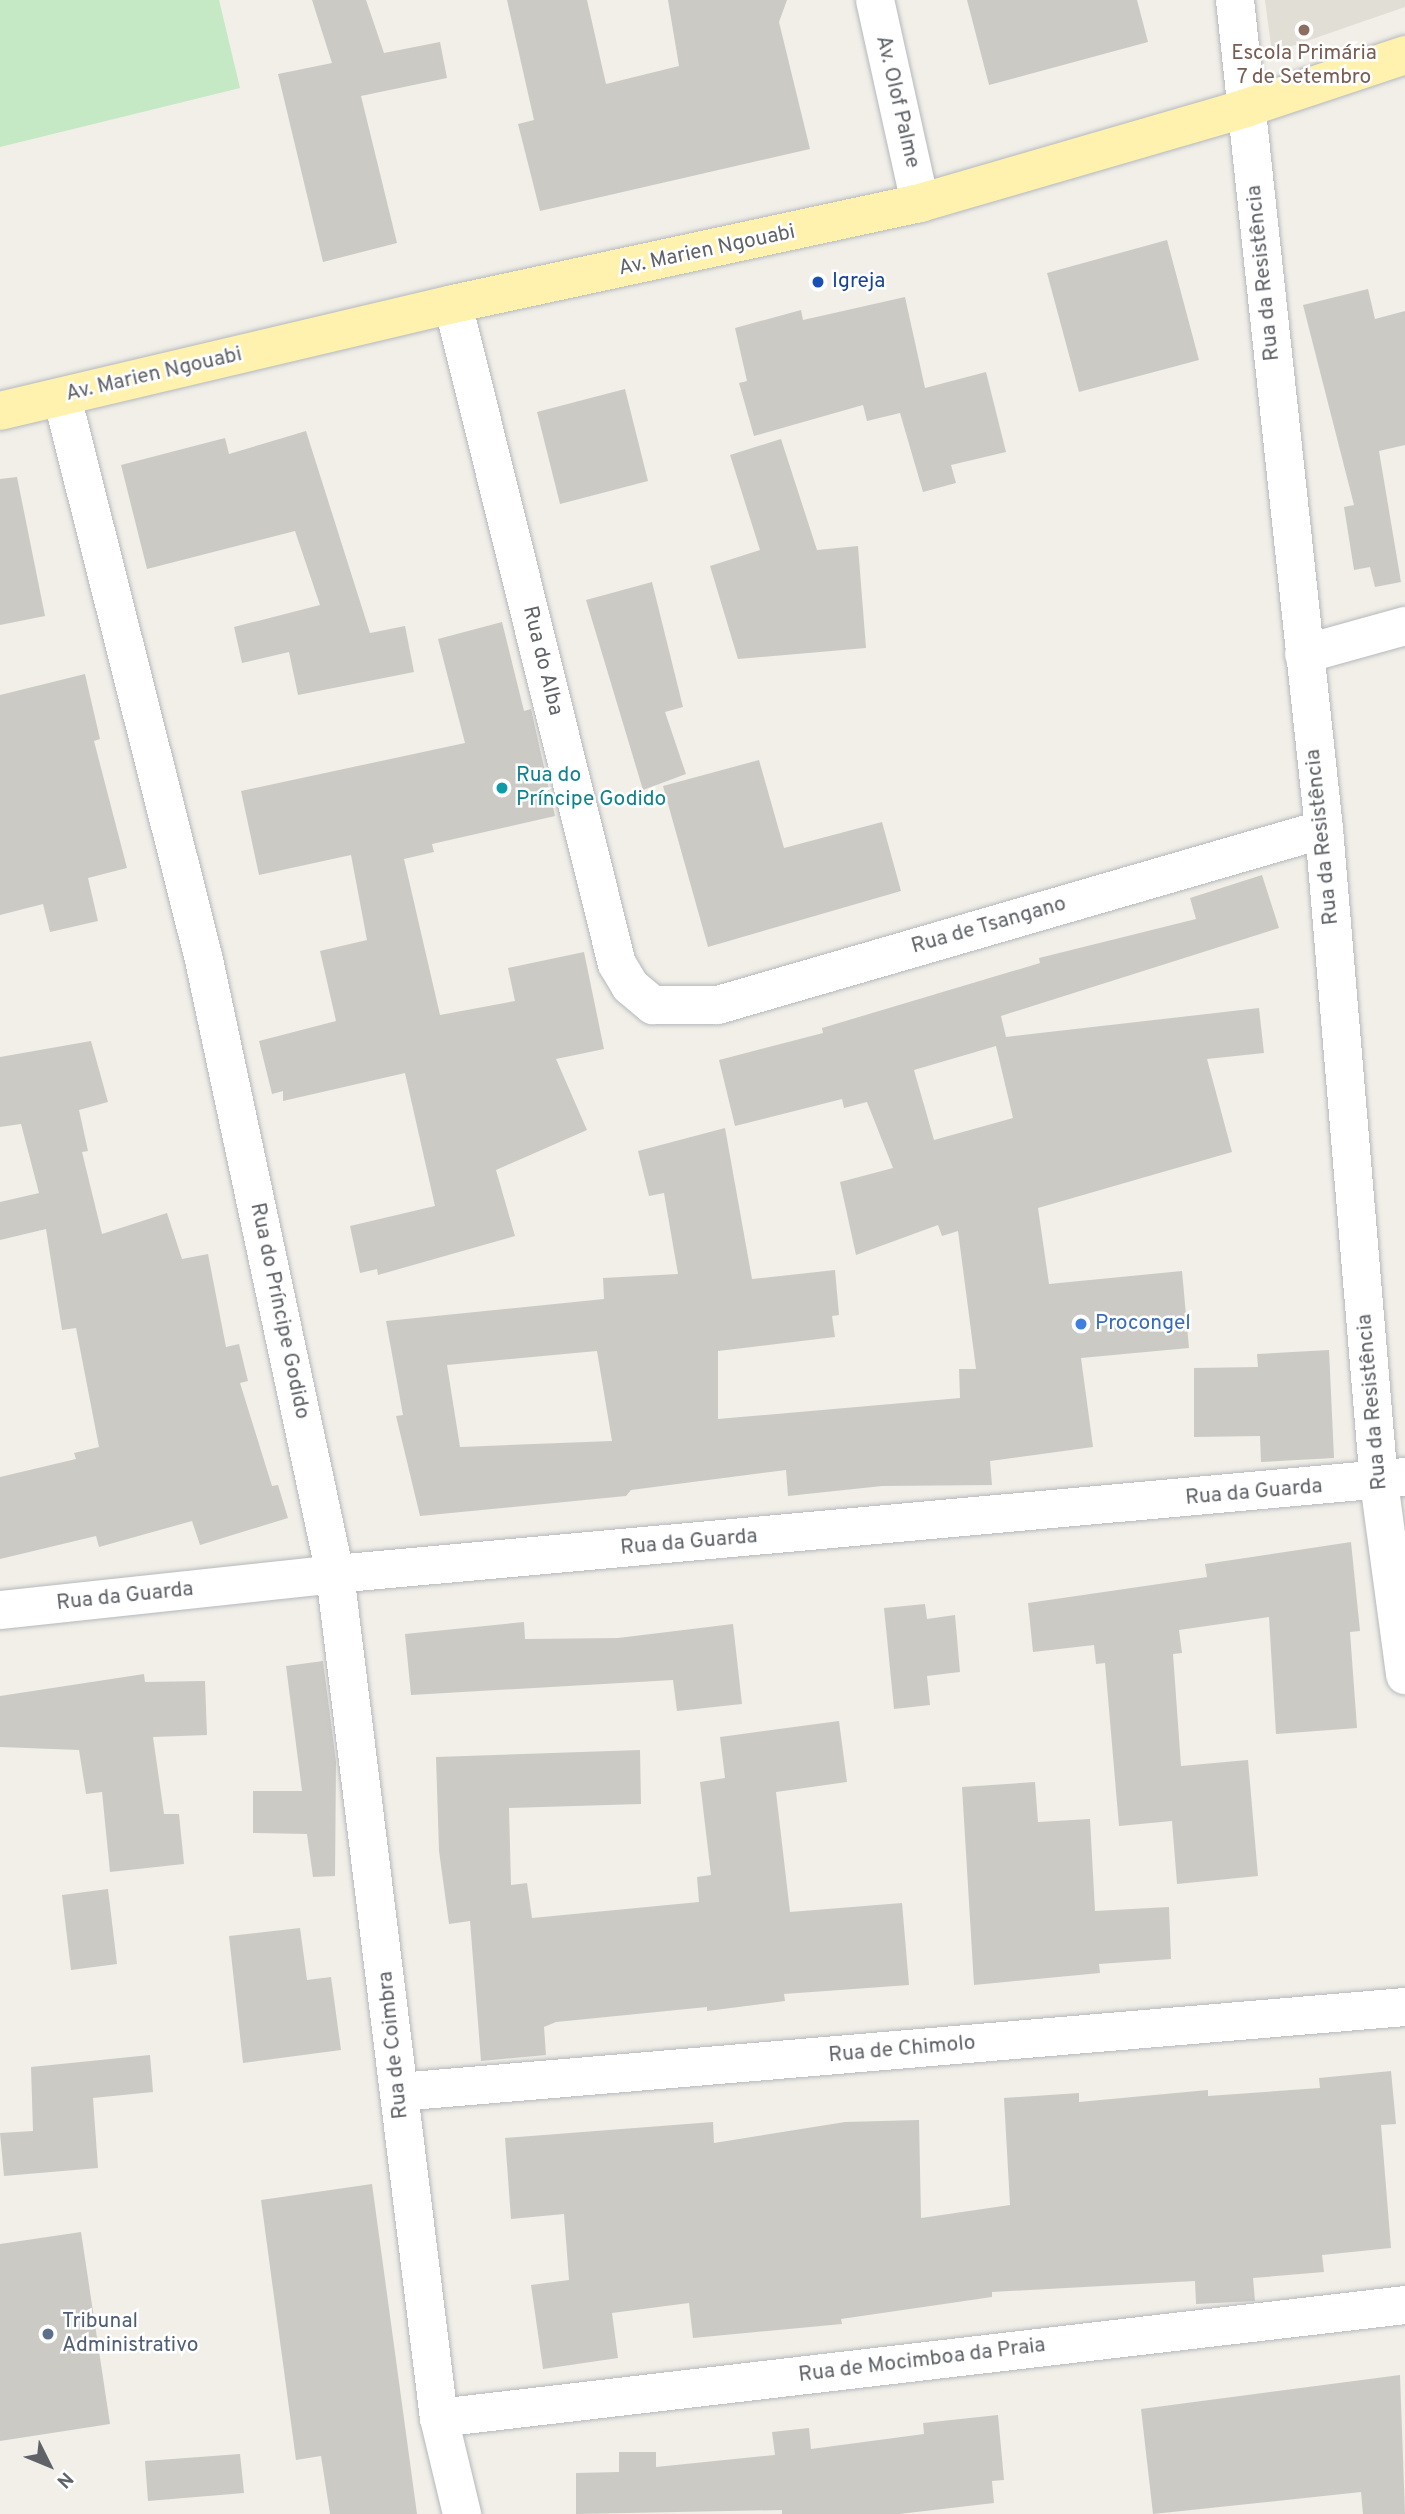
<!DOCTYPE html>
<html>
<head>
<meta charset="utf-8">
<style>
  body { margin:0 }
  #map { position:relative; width:1405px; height:2514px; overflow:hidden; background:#f1efe8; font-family:Overpass,sans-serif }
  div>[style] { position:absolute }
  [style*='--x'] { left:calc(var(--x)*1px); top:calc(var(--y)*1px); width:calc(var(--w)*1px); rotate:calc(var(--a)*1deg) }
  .education>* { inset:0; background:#e1ded6 }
  .green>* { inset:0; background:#c5e8c5 }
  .building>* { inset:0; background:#cccac5 }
  .roads { filter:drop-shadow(0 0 2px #b5b8bc) drop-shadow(0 0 2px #b5b8bc) }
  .minor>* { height:38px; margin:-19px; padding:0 19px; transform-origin:19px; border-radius:19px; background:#fff }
  .major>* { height:38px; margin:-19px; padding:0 19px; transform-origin:19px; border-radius:19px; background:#fff2af }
  .dots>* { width:19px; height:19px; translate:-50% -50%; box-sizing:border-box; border:4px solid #fff; border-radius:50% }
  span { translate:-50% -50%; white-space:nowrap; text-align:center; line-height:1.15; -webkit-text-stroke:5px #fff; paint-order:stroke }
  .education-label { font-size:21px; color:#785e54 }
  .street-label { font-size:21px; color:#5f6368 }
  .transit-label { font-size:21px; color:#164399 }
  .left { translate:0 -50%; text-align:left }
  .culture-label { font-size:21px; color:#0d838f }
  .shop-label { font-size:21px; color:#366cbe }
  .service-label { font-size:21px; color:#4e5e75 }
  .north { position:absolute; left:14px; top:2430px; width:70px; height:70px; -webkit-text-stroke:5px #fff; paint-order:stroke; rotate:133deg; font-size:19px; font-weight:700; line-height:28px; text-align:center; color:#5f6368 }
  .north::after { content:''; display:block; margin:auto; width:24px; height:32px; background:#5f6368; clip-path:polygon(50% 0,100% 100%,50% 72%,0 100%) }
</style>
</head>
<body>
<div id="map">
  <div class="education">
    <div style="clip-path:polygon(1265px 0,1405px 0,1405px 7px,1272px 53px)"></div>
  </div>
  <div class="green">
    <div style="clip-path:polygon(0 0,219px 0,240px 88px,0 147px)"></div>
  </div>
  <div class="building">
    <div style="clip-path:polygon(312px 0,366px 0,384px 53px,440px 42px,447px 78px,361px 96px,397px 243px,323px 262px,278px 74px,332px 63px)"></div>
    <div style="clip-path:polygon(507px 0,587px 0,606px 84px,679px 66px,668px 0,787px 0,779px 22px,810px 149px,540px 211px,518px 124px,534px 120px)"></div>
    <div style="clip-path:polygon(967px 0,1137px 0,1148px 42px,989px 85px)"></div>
    <div style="clip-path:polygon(1167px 240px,1199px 360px,1079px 392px,1047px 273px)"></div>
    <div style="clip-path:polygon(1368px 289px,1375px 319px,1405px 311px,1405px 445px,1379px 451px,1401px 582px,1375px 587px,1370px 567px,1354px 570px,1344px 507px,1354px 505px,1303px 305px)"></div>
    <div style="clip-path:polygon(905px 297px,925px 388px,986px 372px,1006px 452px,951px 465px,956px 483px,923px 492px,900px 413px,867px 421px,863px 405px,754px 436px,739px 383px,747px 381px,735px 328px,801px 310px,803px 320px)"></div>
    <div style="clip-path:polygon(625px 389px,648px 481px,560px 504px,537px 412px)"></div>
    <div style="clip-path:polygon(306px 431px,370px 633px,405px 626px,414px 672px,298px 695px,289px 652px,242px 663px,234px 627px,320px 605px,295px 531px,147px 569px,121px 465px,225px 438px,229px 454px)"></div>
    <div style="clip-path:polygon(781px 439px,817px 550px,858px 546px,866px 648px,738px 659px,710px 566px,760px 550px,730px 455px)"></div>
    <div style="clip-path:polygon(17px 477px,45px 616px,0 625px,0 479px)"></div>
    <div style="clip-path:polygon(652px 582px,683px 707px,665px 712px,686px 774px,643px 790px,586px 600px)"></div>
    <div style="clip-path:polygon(502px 622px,524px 711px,531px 709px,555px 816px,432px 844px,434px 852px,404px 859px,440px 1015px,515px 1001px,508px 968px,584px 952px,604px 1049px,556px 1059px,587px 1130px,496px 1170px,515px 1236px,378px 1275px,377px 1269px,360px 1273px,350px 1226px,435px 1206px,405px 1073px,283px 1101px,283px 1091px,272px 1094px,259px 1041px,336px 1021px,320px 951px,367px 940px,351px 855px,259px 875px,241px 791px,465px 743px,438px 639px)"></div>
    <div style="clip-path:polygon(85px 674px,100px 739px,94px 741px,127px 868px,88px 878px,98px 921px,50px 932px,43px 904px,0 915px,0 695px)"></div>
    <div style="clip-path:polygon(759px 760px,784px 848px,882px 822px,901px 891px,708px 947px,663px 786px)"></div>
    <div style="clip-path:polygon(evenodd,1262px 875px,1279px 928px,1001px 1016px,1006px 1037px,1259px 1008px,1264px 1053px,1207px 1059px,1232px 1152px,1038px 1208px,1049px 1284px,1182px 1271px,1189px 1348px,1081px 1358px,1093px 1447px,990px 1461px,992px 1485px,882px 1486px,788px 1496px,786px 1470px,631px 1490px,626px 1496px,420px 1516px,396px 1416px,403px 1415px,386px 1321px,604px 1299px,603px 1278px,678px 1274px,664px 1193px,649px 1196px,638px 1151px,725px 1128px,752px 1279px,835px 1270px,839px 1315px,832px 1316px,835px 1337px,718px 1351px,718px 1419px,960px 1398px,959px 1369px,976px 1369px,958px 1231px,942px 1236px,938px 1225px,856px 1255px,840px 1182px,893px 1168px,867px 1102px,844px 1108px,842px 1099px,735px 1126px,719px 1060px,823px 1033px,822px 1028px,1040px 963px,1039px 958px,1196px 919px,1190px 898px,1262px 875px,996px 1046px,1013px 1118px,934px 1140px,914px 1070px,996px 1046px,1262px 875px,597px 1351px,612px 1441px,460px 1447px,447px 1365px,597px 1351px)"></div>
    <div style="clip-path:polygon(91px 1041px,108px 1102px,79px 1110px,88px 1151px,82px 1152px,102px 1234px,167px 1213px,182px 1259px,208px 1254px,226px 1347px,239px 1344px,248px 1381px,240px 1383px,272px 1486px,278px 1485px,288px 1518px,200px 1545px,192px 1521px,99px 1547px,96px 1536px,0 1559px,0 1477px,76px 1459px,74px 1453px,99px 1447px,76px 1328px,62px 1330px,46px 1229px,0 1240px,0 1202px,39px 1193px,21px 1124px,0 1127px,0 1057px)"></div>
    <div style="clip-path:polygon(1329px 1350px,1334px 1458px,1261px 1462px,1260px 1436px,1194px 1437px,1194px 1368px,1258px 1367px,1257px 1354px)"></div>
    <div style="clip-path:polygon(1351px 1542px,1360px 1631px,1350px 1632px,1357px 1728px,1276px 1734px,1269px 1617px,1179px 1630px,1182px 1653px,1173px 1654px,1181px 1766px,1248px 1760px,1258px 1876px,1177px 1884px,1172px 1821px,1119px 1826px,1105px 1663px,1096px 1664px,1094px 1645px,1033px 1652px,1028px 1603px,1207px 1577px,1205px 1564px)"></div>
    <div style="clip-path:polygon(925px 1604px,927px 1619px,955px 1615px,960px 1672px,927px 1676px,930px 1705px,894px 1709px,884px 1608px)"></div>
    <div style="clip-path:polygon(524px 1622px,525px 1639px,618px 1638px,733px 1624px,742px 1704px,677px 1711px,673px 1680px,411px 1695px,405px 1634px)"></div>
    <div style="clip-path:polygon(323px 1661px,336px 1762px,335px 1876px,313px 1877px,307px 1834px,253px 1833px,253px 1791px,302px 1791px,286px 1666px)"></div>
    <div style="clip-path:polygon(144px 1674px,145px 1682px,205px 1681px,207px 1735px,153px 1737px,164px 1814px,179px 1814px,184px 1864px,110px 1872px,102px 1792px,86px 1794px,79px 1750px,0 1747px,0 1696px)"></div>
    <div style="clip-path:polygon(839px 1721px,847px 1782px,776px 1792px,790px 1912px,902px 1903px,909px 1985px,784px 1994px,785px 2001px,707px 2011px,707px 2007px,556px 2022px,544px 2027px,546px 2055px,481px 2061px,470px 1921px,449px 1924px,439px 1851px,436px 1757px,640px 1750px,641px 1804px,509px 1808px,511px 1885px,527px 1883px,532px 1918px,699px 1902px,697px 1877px,711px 1875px,700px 1782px,725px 1778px,720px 1737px)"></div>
    <div style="clip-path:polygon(1035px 1782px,1038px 1822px,1090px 1819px,1095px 1911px,1169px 1907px,1171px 1959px,1099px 1964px,1100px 1973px,974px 1985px,962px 1787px)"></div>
    <div style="clip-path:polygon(108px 1889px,117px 1964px,71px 1970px,62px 1895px)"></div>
    <div style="clip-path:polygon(300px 1928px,307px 1980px,331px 1977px,341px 2050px,243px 2063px,229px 1936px)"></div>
    <div style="clip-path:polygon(150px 2055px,153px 2092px,93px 2098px,98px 2168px,4px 2176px,0 2133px,33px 2131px,31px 2067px)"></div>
    <div style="clip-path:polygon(1391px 2071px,1396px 2124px,1381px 2125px,1391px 2248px,1322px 2255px,1324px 2272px,1253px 2278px,1255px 2301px,1196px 2304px,1195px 2281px,992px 2292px,992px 2297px,841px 2319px,842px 2324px,693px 2338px,689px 2303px,612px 2313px,618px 2358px,543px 2369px,531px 2285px,569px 2280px,564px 2214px,511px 2219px,505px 2138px,713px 2122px,714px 2143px,845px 2122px,919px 2120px,921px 2218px,1010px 2205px,1004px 2098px,1079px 2093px,1079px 2102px,1208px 2090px,1208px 2096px,1320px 2088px,1319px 2078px)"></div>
    <div style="clip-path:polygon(372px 2184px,417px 2514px,330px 2514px,321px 2456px,296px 2460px,261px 2200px)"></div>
    <div style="clip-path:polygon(81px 2232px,110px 2424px,0 2441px,0 2244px)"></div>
    <div style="clip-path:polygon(1400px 2375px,1405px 2514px,1363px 2514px,1361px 2492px,1153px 2514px,1141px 2409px)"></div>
    <div style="clip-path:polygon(998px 2415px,1004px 2480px,992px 2481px,994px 2503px,899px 2514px,782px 2514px,782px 2510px,576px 2514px,576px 2473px,619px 2472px,619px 2452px,656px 2452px,656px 2467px,775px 2455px,772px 2432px,809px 2428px,811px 2449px,924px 2434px,923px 2423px)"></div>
    <div style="clip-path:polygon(240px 2454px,244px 2493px,148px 2501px,145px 2461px)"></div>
  </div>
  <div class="roads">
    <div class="minor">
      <div style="--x:875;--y:0;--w:208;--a:77.5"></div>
      <div style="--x:1235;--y:0;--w:834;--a:83.87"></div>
      <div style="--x:1324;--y:829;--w:655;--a:85.19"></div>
      <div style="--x:1379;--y:1482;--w:195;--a:82.3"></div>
      <div style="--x:453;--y:304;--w:680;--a:76.05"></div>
      <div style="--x:617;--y:964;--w:26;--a:59"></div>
      <div style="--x:630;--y:986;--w:30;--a:40"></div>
      <div style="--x:653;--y:1005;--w:65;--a:0"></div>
      <div style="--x:718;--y:1005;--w:631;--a:-16.19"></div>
      <div style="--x:62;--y:397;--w:581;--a:75.84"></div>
      <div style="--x:204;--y:960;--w:628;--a:77.96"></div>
      <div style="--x:335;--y:1574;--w:850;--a:82.98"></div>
      <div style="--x:439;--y:2418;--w:99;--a:76.5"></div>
      <div style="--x:1304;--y:654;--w:105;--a:-15.5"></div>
      <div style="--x:0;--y:1610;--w:337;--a:-6.1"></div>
      <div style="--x:335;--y:1574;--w:1074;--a:-5.18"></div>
      <div style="--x:399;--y:2092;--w:1010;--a:-4.83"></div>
      <div style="--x:439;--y:2418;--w:973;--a:-6.67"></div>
    </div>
    <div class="major">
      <div style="--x:0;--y:411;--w:465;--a:-13.3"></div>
      <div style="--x:453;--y:304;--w:478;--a:-12.2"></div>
      <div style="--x:920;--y:203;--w:340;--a:-16.2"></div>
      <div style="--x:1246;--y:108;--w:168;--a:-18.4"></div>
    </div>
  </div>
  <div class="dots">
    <div style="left:1304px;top:30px;background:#8d6e63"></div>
    <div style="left:818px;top:282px;background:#1a4fb4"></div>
    <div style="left:502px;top:788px;background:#0f9aa8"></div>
    <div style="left:1081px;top:1324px;background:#3f7fe0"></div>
    <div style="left:48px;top:2334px;background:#5c6f8a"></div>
  </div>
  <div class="education-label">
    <span style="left:1304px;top:66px">Escola Primária<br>7 de Setembro</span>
  </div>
  <div class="street-label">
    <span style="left:897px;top:102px;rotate:77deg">Av. Olof Palme</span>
    <span style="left:707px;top:251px;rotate:-12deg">Av. Marien Ngouabi</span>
    <span style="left:1264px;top:273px;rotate:-96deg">Rua da Resistência</span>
    <span style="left:154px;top:375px;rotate:-13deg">Av. Marien Ngouabi</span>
    <span style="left:542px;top:661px;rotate:76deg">Rua do Alba</span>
    <span style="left:1323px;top:837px;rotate:-96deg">Rua da Resistência</span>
    <span style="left:989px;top:926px;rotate:-16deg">Rua de Tsangano</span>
    <span style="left:279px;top:1311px;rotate:78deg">Rua do Príncipe Godido</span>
    <span style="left:1373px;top:1402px;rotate:-95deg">Rua da Resistência</span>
    <span style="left:1254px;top:1493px;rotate:-5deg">Rua da Guarda</span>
    <span style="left:689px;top:1543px;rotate:-5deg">Rua da Guarda</span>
    <span style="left:125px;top:1597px;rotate:-6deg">Rua da Guarda</span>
    <span style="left:394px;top:2045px;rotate:-96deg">Rua de Coimbra</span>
    <span style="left:902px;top:2050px;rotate:-5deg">Rua de Chimolo</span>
    <span style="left:922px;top:2361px;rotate:-7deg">Rua de Mocimboa da Praia</span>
  </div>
  <div class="transit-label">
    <span class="left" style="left:832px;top:282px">Igreja</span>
  </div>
  <div class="culture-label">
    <span class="left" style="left:516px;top:788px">Rua do<br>Príncipe Godido</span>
  </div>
  <div class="shop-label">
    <span class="left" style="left:1095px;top:1324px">Procongel</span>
  </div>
  <div class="service-label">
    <span class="left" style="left:62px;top:2334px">Tribunal<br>Administrativo</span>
  </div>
  <div class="north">N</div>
</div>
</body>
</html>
